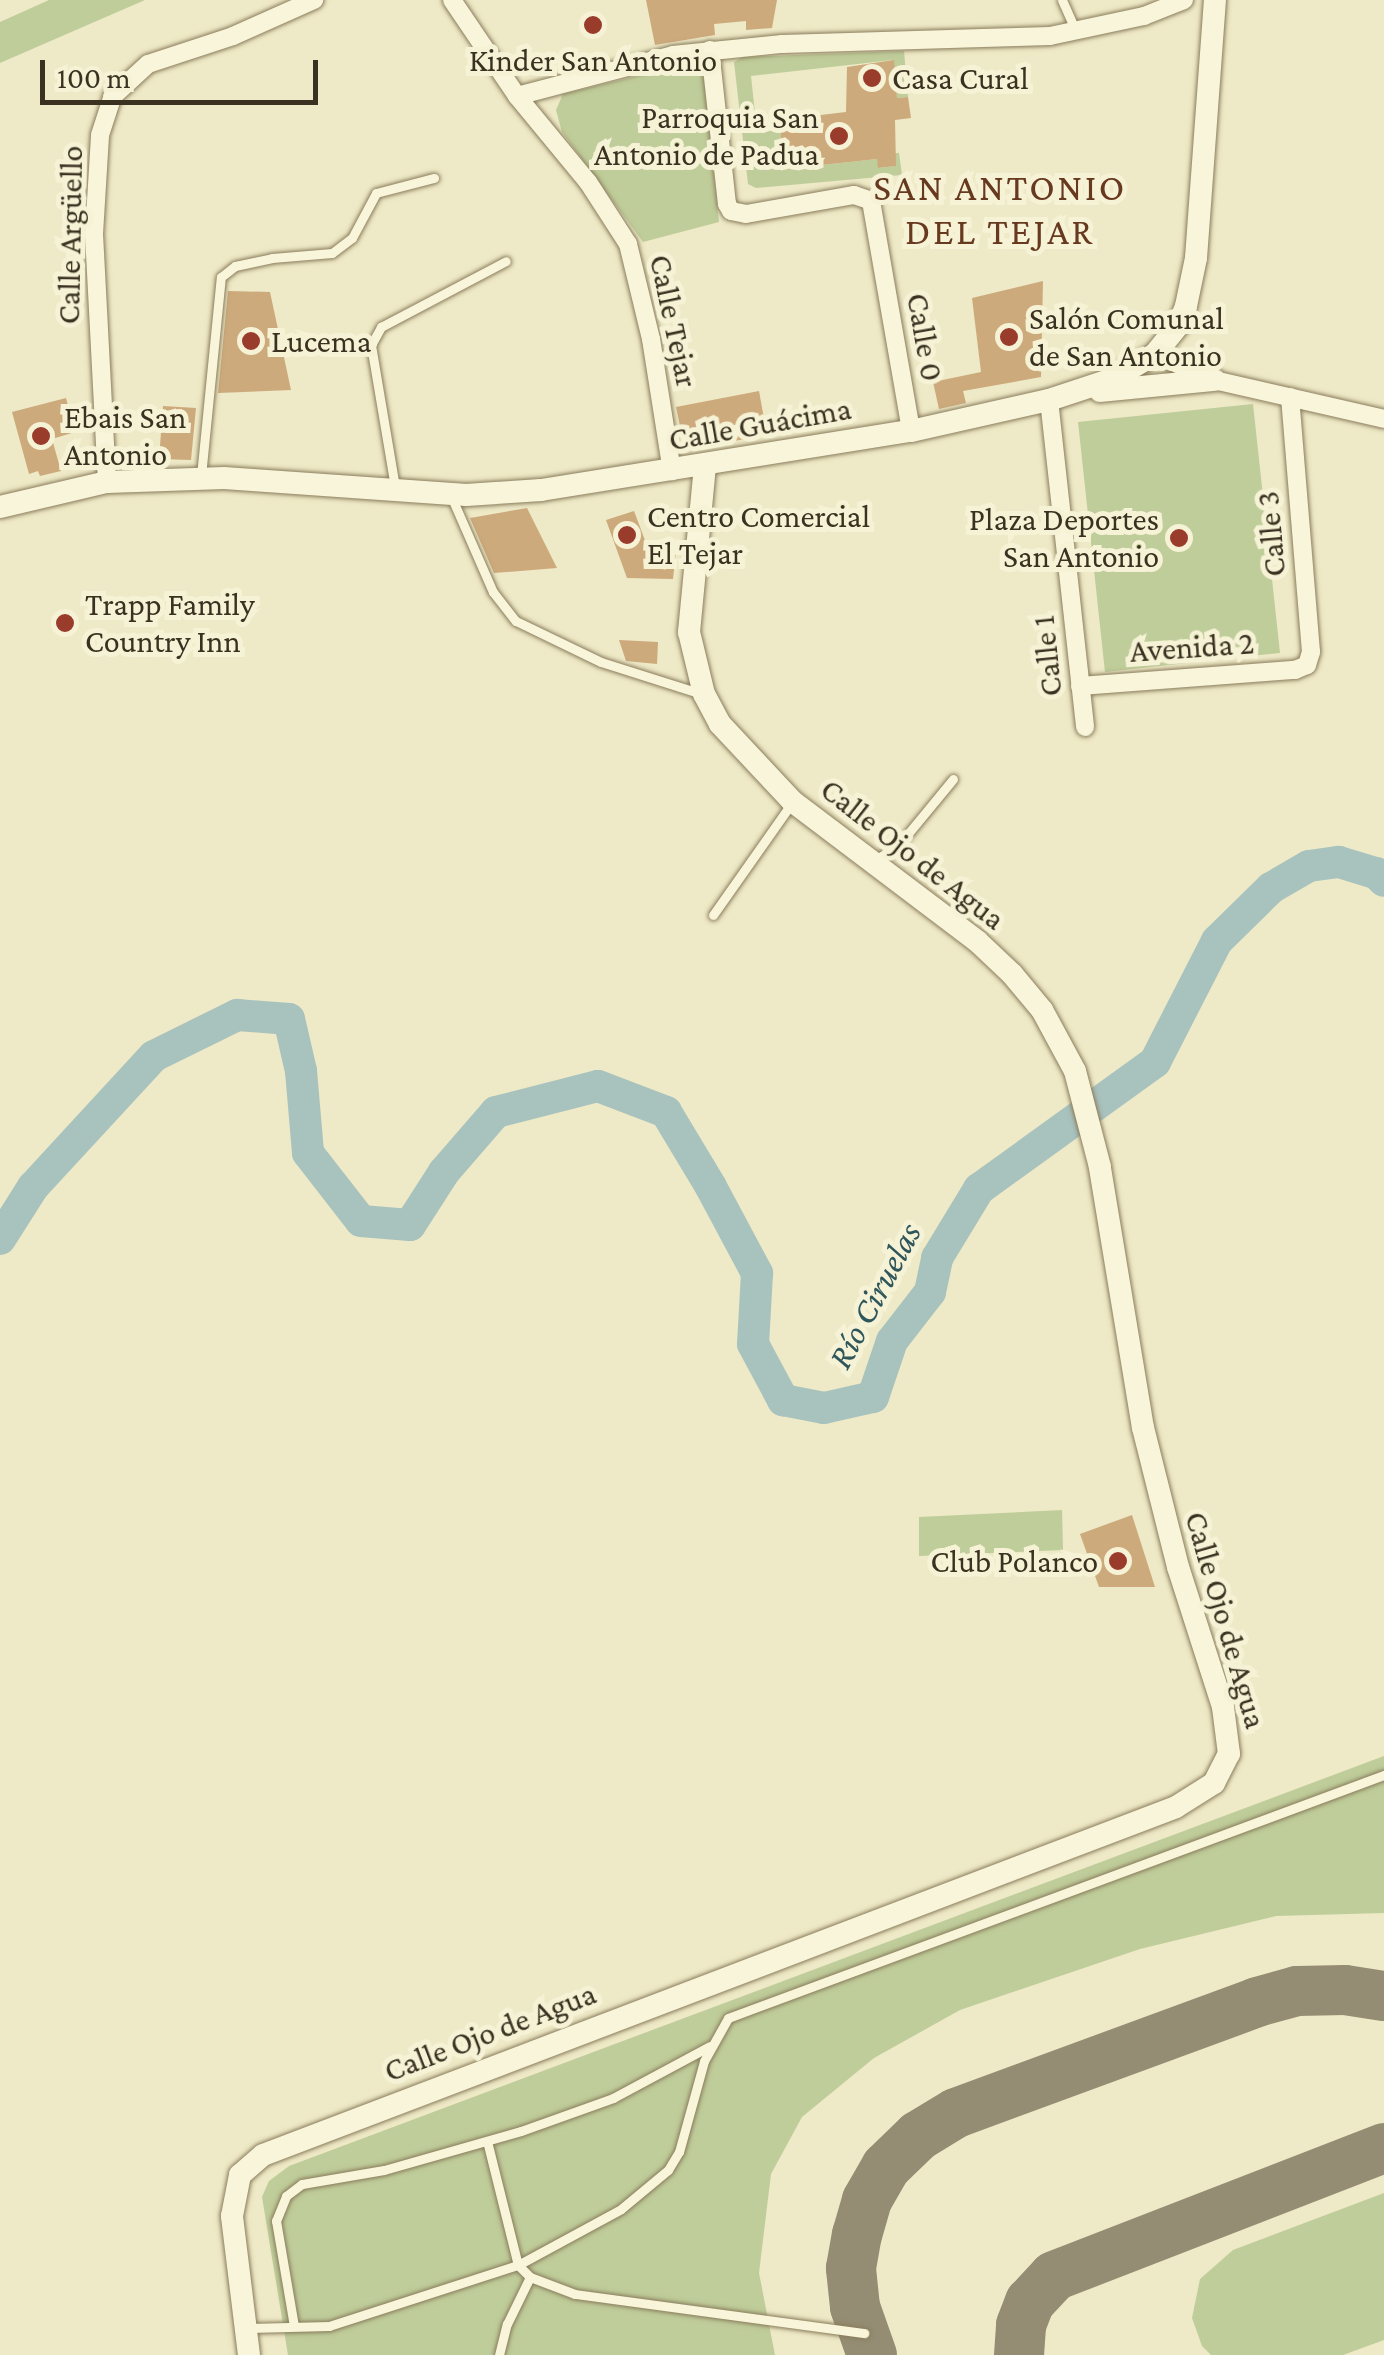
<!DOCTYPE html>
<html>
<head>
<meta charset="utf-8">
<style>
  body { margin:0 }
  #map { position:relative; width:1384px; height:2355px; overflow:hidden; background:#eee9c6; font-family:"Crimson Pro",serif }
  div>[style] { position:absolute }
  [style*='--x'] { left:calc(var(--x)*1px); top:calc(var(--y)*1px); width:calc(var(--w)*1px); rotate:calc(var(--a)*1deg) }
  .green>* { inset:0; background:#bfcd9a }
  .river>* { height:32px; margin:-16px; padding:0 16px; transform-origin:16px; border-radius:16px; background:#a8c2be }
  .taxiway>* { height:50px; margin:-25px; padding:0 25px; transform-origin:25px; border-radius:25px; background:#948d73 }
  .building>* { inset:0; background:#ccaa7c }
  .roads { filter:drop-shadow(0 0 2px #8a7c5c) drop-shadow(0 0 2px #8a7c5c) }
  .lane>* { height:9px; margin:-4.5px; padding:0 4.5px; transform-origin:4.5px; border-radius:4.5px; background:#f9f5da }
  .street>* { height:18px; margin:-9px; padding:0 9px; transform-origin:9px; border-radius:9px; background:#f9f5da }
  .secondary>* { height:22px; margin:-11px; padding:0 11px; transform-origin:11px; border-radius:11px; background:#f9f5da }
  .dots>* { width:28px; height:28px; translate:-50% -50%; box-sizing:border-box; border:5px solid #f6f2d6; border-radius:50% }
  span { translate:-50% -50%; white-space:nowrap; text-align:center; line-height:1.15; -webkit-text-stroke:10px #f6f2d6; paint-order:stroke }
  .poi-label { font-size:32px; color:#3a3120 }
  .left { translate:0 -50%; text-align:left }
  .right { translate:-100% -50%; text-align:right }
  .street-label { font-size:32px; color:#3a3120 }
  .water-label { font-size:35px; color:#2f565a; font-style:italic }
  .quarter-label { font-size:38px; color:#67391f; letter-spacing:2.5px }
  .scale { position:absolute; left:40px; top:60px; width:278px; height:45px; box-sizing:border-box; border:5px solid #3a3120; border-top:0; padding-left:12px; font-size:30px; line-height:35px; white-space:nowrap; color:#3a3120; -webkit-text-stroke:8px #f6f2d6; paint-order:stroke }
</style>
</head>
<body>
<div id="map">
  <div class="green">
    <div style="clip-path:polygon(49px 0,145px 0,0 63px,0 22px)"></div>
    <div style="clip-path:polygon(904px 51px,908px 97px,897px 98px,893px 60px,751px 76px,756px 122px,779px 120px,785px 169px,877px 159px,879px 168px,895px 166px,895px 153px,899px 153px,902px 175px,756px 188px,748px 184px,734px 62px,743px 57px)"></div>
    <div style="clip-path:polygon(687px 64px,702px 73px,704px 81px,719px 222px,643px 242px,562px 132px,556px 110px,563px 94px)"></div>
    <div style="clip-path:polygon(1253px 404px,1280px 653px,1105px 672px,1078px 422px)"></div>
    <div style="clip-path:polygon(1062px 1510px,1063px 1550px,919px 1556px,919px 1517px)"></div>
    <div style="clip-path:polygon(1384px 1756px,1384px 1913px,1276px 1916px,1140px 1949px,960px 2010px,874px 2058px,802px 2117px,771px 2174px,759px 2273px,775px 2355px,288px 2355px,262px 2197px,269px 2181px,289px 2166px)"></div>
    <div style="clip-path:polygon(1384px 2193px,1384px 2340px,1343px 2355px,1211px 2355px,1202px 2346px,1192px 2318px,1200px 2279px,1233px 2250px)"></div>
  </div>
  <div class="river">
    <div style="--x:0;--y:1239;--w:62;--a:-57.6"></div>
    <div style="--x:33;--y:1187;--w:178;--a:-47.3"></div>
    <div style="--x:154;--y:1056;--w:93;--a:-26.3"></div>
    <div style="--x:237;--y:1015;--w:52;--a:4.4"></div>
    <div style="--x:289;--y:1019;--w:53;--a:77"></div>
    <div style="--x:301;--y:1071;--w:82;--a:85.1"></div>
    <div style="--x:308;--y:1153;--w:86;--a:52.1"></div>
    <div style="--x:361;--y:1221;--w:49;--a:4.7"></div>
    <div style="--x:410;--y:1225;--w:63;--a:-57.3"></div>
    <div style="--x:444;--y:1172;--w:79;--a:-49.1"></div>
    <div style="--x:496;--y:1112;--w:105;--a:-14.3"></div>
    <div style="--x:598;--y:1086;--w:73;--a:20.9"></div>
    <div style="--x:666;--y:1112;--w:87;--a:59"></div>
    <div style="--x:711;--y:1187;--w:98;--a:61.9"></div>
    <div style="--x:757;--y:1273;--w:71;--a:93.2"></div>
    <div style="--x:753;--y:1344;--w:64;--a:61.8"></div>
    <div style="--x:783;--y:1400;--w:42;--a:11"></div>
    <div style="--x:824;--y:1408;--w:50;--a:-12.7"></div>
    <div style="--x:873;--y:1397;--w:59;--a:-71.3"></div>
    <div style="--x:892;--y:1341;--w:62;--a:-52.2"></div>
    <div style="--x:930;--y:1292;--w:35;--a:-78"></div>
    <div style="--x:937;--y:1258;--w:81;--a:-58.7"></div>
    <div style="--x:979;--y:1189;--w:217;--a:-35.8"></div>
    <div style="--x:1155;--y:1062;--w:136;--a:-62.9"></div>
    <div style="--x:1217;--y:941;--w:76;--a:-44.5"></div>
    <div style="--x:1271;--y:888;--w:44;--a:-30.1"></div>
    <div style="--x:1309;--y:866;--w:30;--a:-8"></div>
    <div style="--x:1339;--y:862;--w:39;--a:17"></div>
    <div style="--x:1376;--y:873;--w:11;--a:45"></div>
  </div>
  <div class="taxiway">
    <div style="--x:872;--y:2355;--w:51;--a:-109.5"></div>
    <div style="--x:855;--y:2307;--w:39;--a:-96"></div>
    <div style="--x:851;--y:2268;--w:34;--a:-80"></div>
    <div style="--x:857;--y:2235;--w:36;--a:-74"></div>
    <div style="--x:867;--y:2200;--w:38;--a:-60"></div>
    <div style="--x:886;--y:2167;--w:45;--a:-44.1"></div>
    <div style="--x:918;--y:2136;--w:44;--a:-31.2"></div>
    <div style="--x:956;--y:2113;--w:321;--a:-20.2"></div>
    <div style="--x:1257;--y:2002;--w:41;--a:-15.4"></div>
    <div style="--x:1297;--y:1991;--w:48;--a:-1.2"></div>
    <div style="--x:1345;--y:1990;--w:39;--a:9"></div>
    <div style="--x:1019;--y:2355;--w:30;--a:-86"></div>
    <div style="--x:1021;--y:2325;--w:25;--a:-69"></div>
    <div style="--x:1030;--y:2302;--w:35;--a:-47"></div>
    <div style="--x:1054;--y:2276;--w:354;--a:-21.2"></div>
  </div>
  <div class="building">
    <div style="clip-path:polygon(646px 0,777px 0,772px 28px,746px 30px,746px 21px,714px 24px,715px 35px,655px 45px)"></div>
    <div style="clip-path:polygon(894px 60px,897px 98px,908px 97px,911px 118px,895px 120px,896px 166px,878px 168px,877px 159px,785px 169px,779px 120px,846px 112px,847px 67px)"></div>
    <div style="clip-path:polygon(1043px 281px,1041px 377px,963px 391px,966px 403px,939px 409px,933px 382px,981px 372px,972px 298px)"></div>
    <div style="clip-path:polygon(228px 291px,270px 292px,291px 390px,218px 393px)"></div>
    <div style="clip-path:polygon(759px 391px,767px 435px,685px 450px,676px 407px)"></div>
    <div style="clip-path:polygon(66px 398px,75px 432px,52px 439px,61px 471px,40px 476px,38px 471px,29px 474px,12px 412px)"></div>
    <div style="clip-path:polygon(163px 406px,196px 408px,191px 460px,159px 459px)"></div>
    <div style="clip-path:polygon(527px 508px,557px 568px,494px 573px,470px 518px)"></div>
    <div style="clip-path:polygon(634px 511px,649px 551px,676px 551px,673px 579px,627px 578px,606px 520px)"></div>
    <div style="clip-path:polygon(619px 640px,658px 642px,657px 664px,626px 661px)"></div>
    <div style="clip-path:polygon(1132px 1515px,1155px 1587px,1099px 1587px,1080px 1534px)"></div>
  </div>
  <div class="roads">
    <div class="lane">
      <div style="--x:1062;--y:0;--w:34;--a:66"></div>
      <div style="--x:201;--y:476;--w:200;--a:-84.3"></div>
      <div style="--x:221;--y:277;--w:18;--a:-38"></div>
      <div style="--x:235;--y:266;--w:38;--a:-12"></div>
      <div style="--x:272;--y:258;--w:60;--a:-4.8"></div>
      <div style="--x:332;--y:253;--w:25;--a:-37"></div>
      <div style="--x:352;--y:238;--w:51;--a:-61.9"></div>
      <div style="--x:376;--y:193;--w:60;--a:-14.5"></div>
      <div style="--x:395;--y:487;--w:144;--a:-99.6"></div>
      <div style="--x:371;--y:345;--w:21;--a:-61"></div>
      <div style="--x:381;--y:327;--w:141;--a:-27.8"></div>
      <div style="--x:451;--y:496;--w:105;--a:66.4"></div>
      <div style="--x:493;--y:592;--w:37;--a:52"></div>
      <div style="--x:516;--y:621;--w:94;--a:25.8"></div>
      <div style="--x:601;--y:662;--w:103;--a:17.6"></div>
      <div style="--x:873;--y:861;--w:28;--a:-30"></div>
      <div style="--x:897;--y:847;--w:88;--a:-50.5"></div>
      <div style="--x:713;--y:915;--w:136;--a:-54.9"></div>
      <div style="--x:487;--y:2141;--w:128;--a:76"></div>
      <div style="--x:518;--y:2265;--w:17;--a:45"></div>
      <div style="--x:530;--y:2277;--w:48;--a:20.7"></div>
      <div style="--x:575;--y:2294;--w:292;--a:7.7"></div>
      <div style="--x:294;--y:2326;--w:107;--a:-99.7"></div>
      <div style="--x:276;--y:2221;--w:27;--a:-68"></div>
      <div style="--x:286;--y:2196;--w:20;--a:-37"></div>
      <div style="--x:302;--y:2184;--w:83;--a:-9.7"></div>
      <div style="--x:384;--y:2170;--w:142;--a:-15.9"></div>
      <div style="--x:521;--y:2131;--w:98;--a:-19.7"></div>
      <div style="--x:613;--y:2098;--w:110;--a:-28.2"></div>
      <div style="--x:249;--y:2328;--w:80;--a:-1.4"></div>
      <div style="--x:329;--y:2326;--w:199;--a:-17.9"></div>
      <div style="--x:518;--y:2265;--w:117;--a:-28.5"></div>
      <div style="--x:621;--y:2209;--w:61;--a:-39.7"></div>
      <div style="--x:668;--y:2170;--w:21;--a:-59"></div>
      <div style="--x:679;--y:2152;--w:94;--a:-74.6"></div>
      <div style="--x:704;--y:2061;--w:49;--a:-60.8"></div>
      <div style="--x:728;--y:2018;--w:700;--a:-20.33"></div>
      <div style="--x:499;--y:2355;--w:32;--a:-76"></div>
      <div style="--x:507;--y:2324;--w:52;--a:-63.9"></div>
    </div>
    <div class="street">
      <div style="--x:452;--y:0;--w:116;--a:55.9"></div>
      <div style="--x:517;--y:96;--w:112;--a:50.5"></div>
      <div style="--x:588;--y:182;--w:74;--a:57.2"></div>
      <div style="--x:628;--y:244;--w:98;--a:76.4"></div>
      <div style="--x:651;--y:339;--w:134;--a:81"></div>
      <div style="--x:710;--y:50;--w:155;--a:83.7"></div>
      <div style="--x:727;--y:204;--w:8;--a:60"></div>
      <div style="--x:731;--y:211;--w:15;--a:11"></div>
      <div style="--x:746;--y:214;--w:110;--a:-10"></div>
      <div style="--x:854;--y:195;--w:18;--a:19"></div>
      <div style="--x:871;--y:201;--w:233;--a:80.1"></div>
      <div style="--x:517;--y:96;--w:161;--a:-14.7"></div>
      <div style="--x:673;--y:55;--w:110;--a:-5.8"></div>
      <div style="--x:782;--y:44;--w:268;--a:-1.7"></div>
      <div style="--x:1050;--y:36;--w:96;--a:-12"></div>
      <div style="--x:1144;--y:16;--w:43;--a:-21.8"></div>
      <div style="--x:1155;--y:354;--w:64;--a:23.8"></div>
      <div style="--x:1214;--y:380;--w:174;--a:12.9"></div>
      <div style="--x:1049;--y:400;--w:329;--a:83.7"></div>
      <div style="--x:107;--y:482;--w:248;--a:-93"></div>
      <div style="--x:94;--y:234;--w:99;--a:-86.5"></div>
      <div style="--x:100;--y:135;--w:40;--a:-72"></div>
      <div style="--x:112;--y:97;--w:49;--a:-42.5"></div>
      <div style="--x:148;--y:64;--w:89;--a:-18.2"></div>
      <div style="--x:233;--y:36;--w:89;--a:-24"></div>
      <div style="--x:1080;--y:686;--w:216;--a:-4.3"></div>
      <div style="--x:1295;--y:670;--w:13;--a:-23"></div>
      <div style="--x:1307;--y:665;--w:14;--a:-73"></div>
      <div style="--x:1311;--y:652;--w:256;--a:-94.7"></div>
    </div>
    <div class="secondary">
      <div style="--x:1100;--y:391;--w:115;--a:-5.5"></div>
      <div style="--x:0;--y:507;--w:110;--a:-13.2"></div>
      <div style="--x:107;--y:482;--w:117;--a:-2"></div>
      <div style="--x:224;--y:478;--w:243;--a:4"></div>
      <div style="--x:466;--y:495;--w:75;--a:-3.8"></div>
      <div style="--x:541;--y:490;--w:375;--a:-9.1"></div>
      <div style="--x:911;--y:431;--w:141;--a:-12.7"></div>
      <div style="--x:1049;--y:400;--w:67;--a:-18.2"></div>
      <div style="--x:1113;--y:379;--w:49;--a:-30.8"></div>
      <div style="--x:1155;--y:354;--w:36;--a:-51"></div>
      <div style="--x:1178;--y:326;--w:22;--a:-68"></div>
      <div style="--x:1186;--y:306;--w:49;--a:-78.2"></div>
      <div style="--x:1196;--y:258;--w:259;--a:-85.8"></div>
      <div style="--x:249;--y:2355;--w:140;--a:-97"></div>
      <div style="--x:232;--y:2216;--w:42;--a:-79"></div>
      <div style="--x:240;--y:2175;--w:30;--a:-41"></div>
      <div style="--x:263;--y:2155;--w:977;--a:-20.86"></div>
      <div style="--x:1176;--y:1807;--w:45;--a:-32.3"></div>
      <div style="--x:1214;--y:1783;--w:33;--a:-63"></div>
      <div style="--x:1229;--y:1754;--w:47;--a:-97.3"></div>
      <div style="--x:1223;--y:1707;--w:147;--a:-107.8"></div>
      <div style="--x:1178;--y:1567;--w:143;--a:-104.1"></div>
      <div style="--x:1143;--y:1428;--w:265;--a:-99.4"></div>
      <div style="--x:1100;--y:1167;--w:99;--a:-104.6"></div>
      <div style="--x:1075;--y:1071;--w:69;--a:-118.4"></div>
      <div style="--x:1042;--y:1010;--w:47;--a:-129.8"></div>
      <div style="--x:1012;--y:974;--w:48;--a:-136.7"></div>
      <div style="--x:977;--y:941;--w:231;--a:-142.9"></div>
      <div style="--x:793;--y:802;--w:107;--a:-133.1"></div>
      <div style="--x:720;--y:724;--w:34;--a:-118"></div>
      <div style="--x:704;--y:694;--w:64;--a:-103.6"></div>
      <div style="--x:689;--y:632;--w:167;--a:-84.5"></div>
    </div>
  </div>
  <div class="dots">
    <div style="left:593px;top:25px;background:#993c2c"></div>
    <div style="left:872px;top:78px;background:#993c2c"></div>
    <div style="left:839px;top:136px;background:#993c2c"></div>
    <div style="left:1009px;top:337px;background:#993c2c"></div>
    <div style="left:251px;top:341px;background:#993c2c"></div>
    <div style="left:41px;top:436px;background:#993c2c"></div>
    <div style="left:627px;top:535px;background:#993c2c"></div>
    <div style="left:1179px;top:538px;background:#993c2c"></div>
    <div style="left:65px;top:623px;background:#993c2c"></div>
    <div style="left:1118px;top:1561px;background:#993c2c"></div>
  </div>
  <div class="poi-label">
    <span style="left:593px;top:60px">Kinder San Antonio</span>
    <span class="left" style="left:892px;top:78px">Casa Cural</span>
    <span class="right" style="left:819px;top:136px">Parroquia San<br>Antonio de Padua</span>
    <span class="left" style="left:1029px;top:337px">Salón Comunal<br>de San Antonio</span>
    <span class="left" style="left:271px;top:341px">Lucema</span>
    <span class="left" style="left:64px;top:436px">Ebais San<br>Antonio</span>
    <span class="left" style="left:647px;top:535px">Centro Comercial<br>El Tejar</span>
    <span class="right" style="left:1159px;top:538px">Plaza Deportes<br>San Antonio</span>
    <span class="left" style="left:85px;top:623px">Trapp Family<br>Country Inn</span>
    <span class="right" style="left:1098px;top:1561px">Club Polanco</span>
  </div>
  <div class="street-label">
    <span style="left:70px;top:235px;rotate:-89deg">Calle Argüello</span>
    <span style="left:674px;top:321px;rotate:78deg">Calle Tejar</span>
    <span style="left:925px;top:337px;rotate:80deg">Calle 0</span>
    <span style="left:760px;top:424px;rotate:-10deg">Calle Guácima</span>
    <span style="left:1271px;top:534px;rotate:-95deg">Calle 3</span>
    <span style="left:1192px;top:647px;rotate:-4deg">Avenida 2</span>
    <span style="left:1047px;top:656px;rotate:-96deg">Calle 1</span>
    <span style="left:913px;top:854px;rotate:38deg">Calle Ojo de Agua</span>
    <span style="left:1226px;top:1620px;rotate:74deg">Calle Ojo de Agua</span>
    <span style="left:490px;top:2032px;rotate:-21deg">Calle Ojo de Agua</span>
  </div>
  <div class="water-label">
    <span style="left:875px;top:1296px;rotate:-62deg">Río Ciruelas</span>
  </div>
  <div class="quarter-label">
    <span style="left:1000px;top:210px">SAN ANTONIO<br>DEL TEJAR</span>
  </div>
  <div class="scale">100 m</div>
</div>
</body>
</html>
